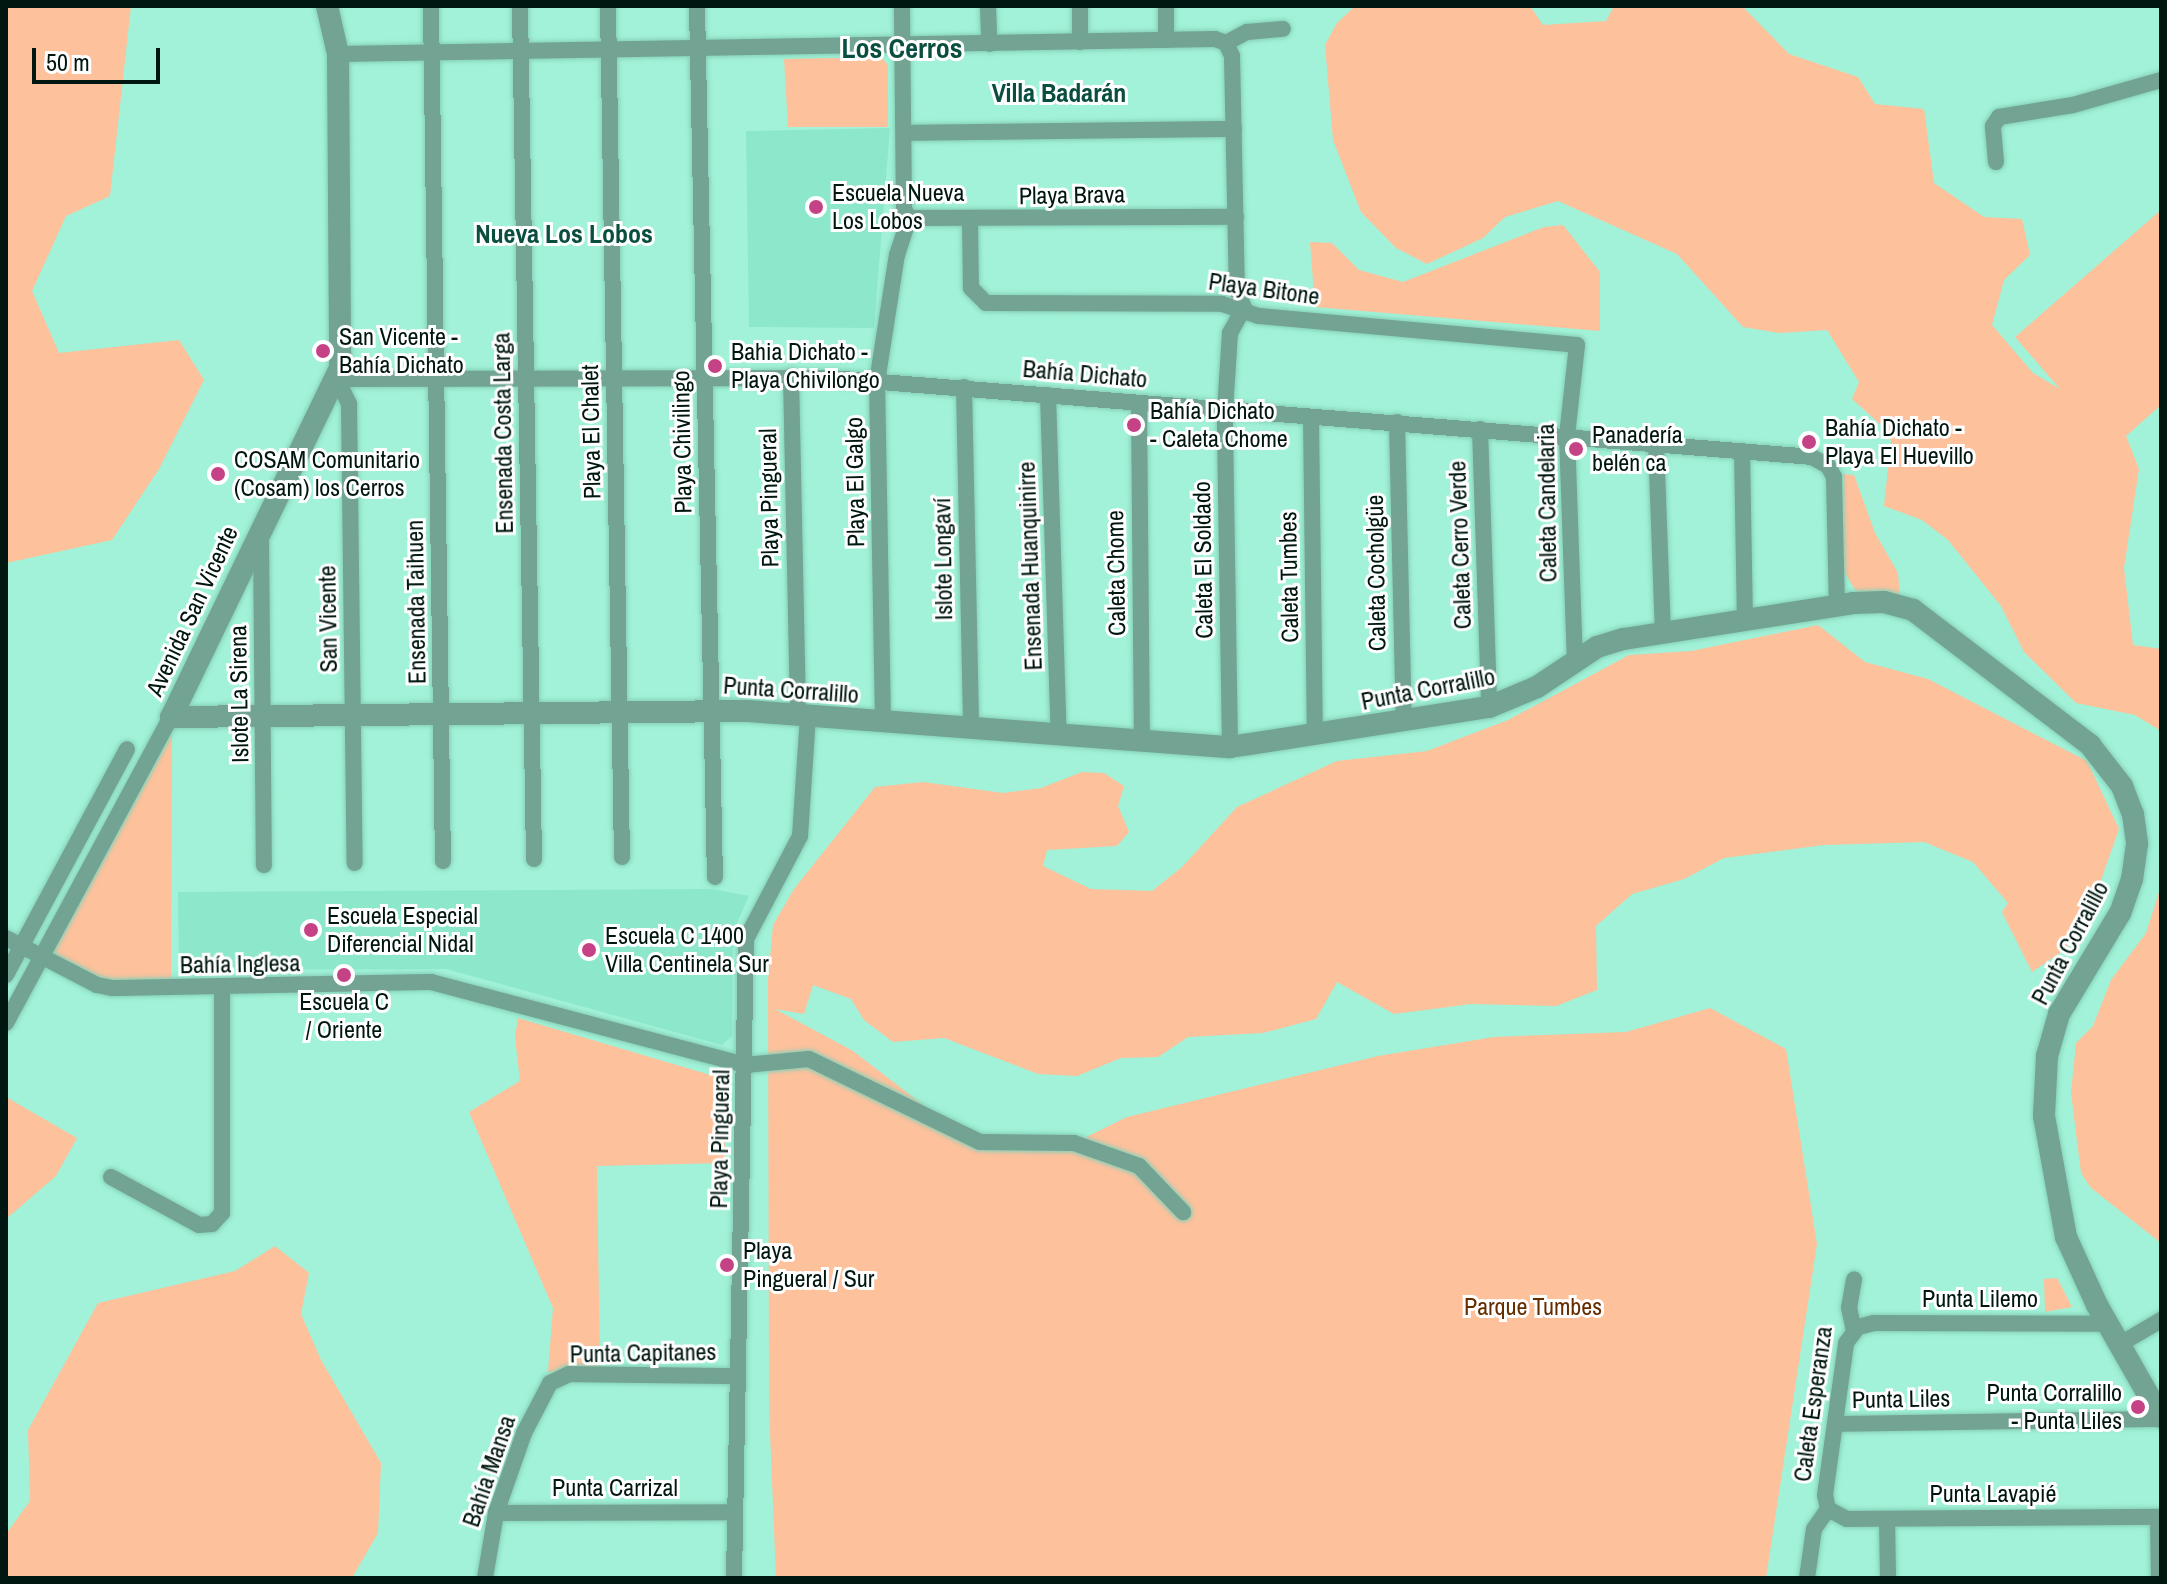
<!DOCTYPE html>
<html>
<head>
<meta charset="utf-8">
<style>
  body { margin:0 }
  #map { position:relative; width:2167px; height:1584px; overflow:hidden; background:#a1f2d8; font-family:"Archivo Narrow",sans-serif }
  div>[style] { position:absolute }
  [style*='--x'] { left:calc(var(--x)*1px); top:calc(var(--y)*1px); width:calc(var(--w)*1px); rotate:calc(var(--a)*1deg) }
  .built>* { inset:0; background:#8ce7cb }
  .green>* { inset:0; background:#fdc19c }
  .roads { filter:drop-shadow(0 0 2px #87cfb8) drop-shadow(0 0 2px #87cfb8) }
  .minor>* { height:16px; margin:-8px; padding:0 8px; transform-origin:8px; border-radius:8px; background:#72a393 }
  .tertiary>* { height:22px; margin:-11px; padding:0 11px; transform-origin:11px; border-radius:11px; background:#72a393 }
  .dots>* { width:22px; height:22px; translate:-50% -50%; box-sizing:border-box; border:4px solid #fff; border-radius:50% }
  span { translate:-50% -50%; white-space:nowrap; text-align:center; line-height:1.15; -webkit-text-stroke:6px #fff; paint-order:stroke }
  .poi-label { font-size:24px; color:#001610 }
  .left { translate:0 -50%; text-align:left }
  .right { translate:-100% -50%; text-align:right }
  .street-label { font-size:24px; color:#001610 }
  .park-label { font-size:24px; color:#642d00 }
  .neighbourhood-label { font-size:26px; color:#094e3f; font-weight:700 }
  .quarter-label { font-size:28px; color:#094e3f; font-weight:700 }
  .frame { position:absolute; inset:0; border:8px solid #001610; pointer-events:none }
  .scale { position:absolute; left:32px; top:48px; width:128px; height:36px; box-sizing:border-box; border:4px solid #001610; border-top:0; padding-left:10px; font-size:24px; line-height:28px; white-space:nowrap; color:#001610; -webkit-text-stroke:6px #fff; paint-order:stroke }
</style>
</head>
<body>
<div id="map">
  <div class="built">
    <div style="clip-path:polygon(890px 128px,874px 328px,749px 327px,746px 131px)"></div>
    <div style="clip-path:polygon(712px 889px,749px 896px,733px 932px,732px 1036px,722px 1045px,446px 969px,179px 970px,178px 892px)"></div>
  </div>
  <div class="green">
    <div style="clip-path:polygon(6px 6px,131px 6px,110px 196px,66px 216px,32px 291px,59px 353px,179px 340px,204px 380px,159px 469px,112px 540px,6px 563px)"></div>
    <div style="clip-path:polygon(1355px 6px,1530px 6px,1543px 25px,1606px 21px,1614px 6px,1742px 6px,1789px 54px,1858px 77px,1875px 104px,1924px 109px,1934px 183px,1984px 217px,2022px 219px,2030px 255px,2004px 280px,1992px 325px,2033px 373px,2060px 389px,2015px 337px,2161px 210px,2161px 405px,2126px 436px,2139px 469px,2124px 568px,2133px 645px,2161px 649px,2161px 731px,2135px 715px,2076px 703px,2024px 652px,2001px 606px,1948px 540px,1922px 520px,1884px 506px,1891px 441px,1881px 425px,1852px 399px,1859px 382px,1827px 330px,1779px 333px,1743px 327px,1677px 254px,1558px 201px,1505px 217px,1483px 238px,1427px 264px,1396px 248px,1361px 212px,1333px 140px,1325px 45px,1337px 23px)"></div>
    <div style="clip-path:polygon(881px 57px,888px 65px,888px 127px,788px 127px,784px 59px)"></div>
    <div style="clip-path:polygon(1563px 225px,1600px 272px,1600px 331px,1315px 307px,1310px 242px,1332px 243px,1359px 270px,1403px 282px,1544px 227px)"></div>
    <div style="clip-path:polygon(1843px 474px,1854px 475px,1875px 533px,1898px 573px,1900px 598px,1856px 591px,1844px 572px)"></div>
    <div style="clip-path:polygon(1818px 625px,1865px 662px,1928px 679px,2087px 761px,2119px 829px,2092px 906px,2067px 948px,2032px 972px,2002px 912px,2008px 903px,1973px 862px,1924px 842px,1824px 845px,1724px 858px,1684px 879px,1632px 894px,1596px 926px,1597px 990px,1556px 1006px,1471px 1004px,1394px 1014px,1337px 982px,1316px 1019px,1263px 1033px,1188px 1037px,1158px 1057px,1121px 1058px,1077px 1076px,1038px 1074px,944px 1038px,893px 1042px,864px 1020px,851px 999px,813px 985px,804px 1014px,775px 1009px,853px 1051px,978px 1147px,1074px 1143px,1127px 1117px,1378px 1056px,1494px 1037px,1626px 1032px,1710px 1008px,1786px 1049px,1817px 1244px,1766px 1578px,776px 1578px,769px 1408px,768px 979px,773px 925px,794px 889px,875px 787px,923px 782px,1003px 793px,1041px 788px,1082px 772px,1104px 773px,1124px 786px,1118px 806px,1129px 832px,1117px 846px,1047px 850px,1043px 866px,1091px 889px,1152px 891px,1182px 867px,1237px 807px,1337px 761px,1427px 751px,1508px 720px,1629px 655px,1691px 651px)"></div>
    <div style="clip-path:polygon(172px 734px,171px 985px,98px 982px,51px 956px)"></div>
    <div style="clip-path:polygon(2161px 886px,2161px 1243px,2091px 1188px,2081px 1173px,2071px 1093px,2076px 1043px,2093px 1026px,2111px 980px,2146px 933px)"></div>
    <div style="clip-path:polygon(518px 1018px,724px 1079px,726px 1163px,597px 1166px,600px 1370px,548px 1372px,553px 1308px,469px 1112px,520px 1081px,515px 1037px)"></div>
    <div style="clip-path:polygon(6px 1097px,77px 1138px,56px 1176px,6px 1219px)"></div>
    <div style="clip-path:polygon(275px 1246px,309px 1273px,301px 1314px,321px 1360px,381px 1463px,378px 1533px,352px 1578px,6px 1578px,6px 1534px,30px 1501px,28px 1430px,98px 1303px,235px 1271px)"></div>
    <div style="clip-path:polygon(2057px 1278px,2072px 1307px,2045px 1312px,2044px 1279px)"></div>
  </div>
  <div class="roads">
    <div class="minor">
      <div style="--x:431;--y:6;--w:855;--a:89.2"></div>
      <div style="--x:520;--y:6;--w:853;--a:89.06"></div>
      <div style="--x:608;--y:6;--w:851;--a:89.06"></div>
      <div style="--x:697;--y:6;--w:871;--a:88.82"></div>
      <div style="--x:988;--y:6;--w:38;--a:88"></div>
      <div style="--x:1080;--y:6;--w:36;--a:90"></div>
      <div style="--x:1166;--y:6;--w:34;--a:90"></div>
      <div style="--x:1226;--y:43;--w:14;--a:65"></div>
      <div style="--x:1232;--y:56;--w:233;--a:88.8"></div>
      <div style="--x:1237;--y:289;--w:20;--a:70"></div>
      <div style="--x:1226;--y:43;--w:24;--a:-28"></div>
      <div style="--x:1247;--y:32;--w:36;--a:-5"></div>
      <div style="--x:338;--y:45;--w:9;--a:90"></div>
      <div style="--x:338;--y:54;--w:877;--a:-0.98"></div>
      <div style="--x:1215;--y:39;--w:12;--a:20"></div>
      <div style="--x:904;--y:133;--w:330;--a:-0.7"></div>
      <div style="--x:1996;--y:162;--w:36;--a:-95"></div>
      <div style="--x:1993;--y:126;--w:11;--a:-56"></div>
      <div style="--x:1999;--y:117;--w:75;--a:-9.2"></div>
      <div style="--x:2073;--y:105;--w:91;--a:-15.9"></div>
      <div style="--x:909;--y:218;--w:327;--a:-0.2"></div>
      <div style="--x:970;--y:220;--w:68;--a:89.2"></div>
      <div style="--x:971;--y:288;--w:21;--a:45"></div>
      <div style="--x:986;--y:303;--w:236;--a:0.2"></div>
      <div style="--x:1222;--y:304;--w:39;--a:18"></div>
      <div style="--x:1259;--y:316;--w:319;--a:5.2"></div>
      <div style="--x:1577;--y:345;--w:91;--a:96.3"></div>
      <div style="--x:1567;--y:435;--w:225;--a:88"></div>
      <div style="--x:791;--y:376;--w:339;--a:88.8"></div>
      <div style="--x:337;--y:379;--w:494;--a:-0.1"></div>
      <div style="--x:831;--y:378;--w:984;--a:4.6"></div>
      <div style="--x:1812;--y:457;--w:18;--a:29"></div>
      <div style="--x:1828;--y:466;--w:13;--a:61"></div>
      <div style="--x:1834;--y:477;--w:128;--a:88.7"></div>
      <div style="--x:337;--y:379;--w:28;--a:64"></div>
      <div style="--x:349;--y:404;--w:459;--a:89.3"></div>
      <div style="--x:964;--y:387;--w:343;--a:88.8"></div>
      <div style="--x:1048;--y:395;--w:342;--a:88.2"></div>
      <div style="--x:1139;--y:403;--w:340;--a:89.5"></div>
      <div style="--x:1311;--y:417;--w:319;--a:89.3"></div>
      <div style="--x:1397;--y:422;--w:301;--a:88.7"></div>
      <div style="--x:1480;--y:429;--w:278;--a:88.1"></div>
      <div style="--x:1656;--y:443;--w:190;--a:87.9"></div>
      <div style="--x:1742;--y:451;--w:169;--a:89"></div>
      <div style="--x:261;--y:536;--w:329;--a:89.5"></div>
      <div style="--x:883;--y:723;--w:341;--a:-91"></div>
      <div style="--x:877;--y:382;--w:129;--a:-81.1"></div>
      <div style="--x:897;--y:255;--w:39;--a:-72"></div>
      <div style="--x:909;--y:218;--w:10;--a:-119"></div>
      <div style="--x:904;--y:209;--w:203;--a:-90.6"></div>
      <div style="--x:1230;--y:747;--w:337;--a:-90.9"></div>
      <div style="--x:1225;--y:410;--w:77;--a:-86.3"></div>
      <div style="--x:1230;--y:333;--w:29;--a:-61"></div>
      <div style="--x:6;--y:938;--w:102;--a:27.3"></div>
      <div style="--x:97;--y:985;--w:16;--a:11"></div>
      <div style="--x:113;--y:988;--w:318;--a:-1.1"></div>
      <div style="--x:431;--y:982;--w:325;--a:14.8"></div>
      <div style="--x:745;--y:1065;--w:64;--a:-5.4"></div>
      <div style="--x:809;--y:1059;--w:190;--a:25.9"></div>
      <div style="--x:980;--y:1142;--w:94;--a:0.6"></div>
      <div style="--x:1074;--y:1143;--w:69;--a:19.5"></div>
      <div style="--x:1139;--y:1166;--w:64;--a:46.3"></div>
      <div style="--x:6;--y:975;--w:256;--a:-61.8"></div>
      <div style="--x:6;--y:1023;--w:348;--a:-61.7"></div>
      <div style="--x:111;--y:1177;--w:100;--a:28.6"></div>
      <div style="--x:199;--y:1225;--w:13;--a:-4"></div>
      <div style="--x:212;--y:1224;--w:15;--a:-48"></div>
      <div style="--x:222;--y:1213;--w:225;--a:-90"></div>
      <div style="--x:1854;--y:1331;--w:24;--a:-102"></div>
      <div style="--x:1849;--y:1308;--w:29;--a:-80"></div>
      <div style="--x:2120;--y:1344;--w:48;--a:-30.3"></div>
      <div style="--x:1835;--y:1424;--w:326;--a:-0.9"></div>
      <div style="--x:1828;--y:1509;--w:14;--a:-102"></div>
      <div style="--x:1825;--y:1495;--w:153;--a:-82.1"></div>
      <div style="--x:1846;--y:1343;--w:20;--a:-53"></div>
      <div style="--x:1858;--y:1327;--w:16;--a:-14"></div>
      <div style="--x:1874;--y:1323;--w:234;--a:0.2"></div>
      <div style="--x:1828;--y:1509;--w:21;--a:28"></div>
      <div style="--x:1847;--y:1519;--w:314;--a:-0.4"></div>
      <div style="--x:496;--y:1513;--w:239;--a:-0.2"></div>
      <div style="--x:2158;--y:1517;--w:61;--a:89.1"></div>
      <div style="--x:1887;--y:1519;--w:59;--a:89"></div>
      <div style="--x:485;--y:1578;--w:66;--a:-80.4"></div>
      <div style="--x:496;--y:1513;--w:85;--a:-70.7"></div>
      <div style="--x:524;--y:1433;--w:56;--a:-62.5"></div>
      <div style="--x:550;--y:1383;--w:21;--a:-25"></div>
      <div style="--x:569;--y:1374;--w:169;--a:0.7"></div>
      <div style="--x:734;--y:1578;--w:639;--a:-88.92"></div>
      <div style="--x:746;--y:939;--w:116;--a:-62.3"></div>
      <div style="--x:800;--y:836;--w:120;--a:-86.2"></div>
      <div style="--x:1807;--y:1578;--w:49;--a:-81.9"></div>
      <div style="--x:1814;--y:1529;--w:24;--a:-55"></div>
    </div>
    <div class="tertiary">
      <div style="--x:327;--y:6;--w:49;--a:77.1"></div>
      <div style="--x:338;--y:54;--w:314;--a:89.6"></div>
      <div style="--x:340;--y:368;--w:388;--a:115.8"></div>
      <div style="--x:171;--y:717;--w:577;--a:-0.6"></div>
      <div style="--x:748;--y:711;--w:483;--a:4.3"></div>
      <div style="--x:1230;--y:747;--w:262;--a:-8.8"></div>
      <div style="--x:1489;--y:707;--w:52;--a:-22.6"></div>
      <div style="--x:1537;--y:687;--w:72;--a:-33.7"></div>
      <div style="--x:1597;--y:647;--w:28;--a:-17"></div>
      <div style="--x:1624;--y:639;--w:232;--a:-8.9"></div>
      <div style="--x:1853;--y:603;--w:31;--a:-2"></div>
      <div style="--x:1884;--y:602;--w:30;--a:15"></div>
      <div style="--x:1913;--y:610;--w:223;--a:37.3"></div>
      <div style="--x:2090;--y:745;--w:52;--a:52"></div>
      <div style="--x:2122;--y:786;--w:30;--a:69"></div>
      <div style="--x:2133;--y:814;--w:30;--a:82"></div>
      <div style="--x:2137;--y:844;--w:35;--a:98"></div>
      <div style="--x:2132;--y:879;--w:36;--a:109"></div>
      <div style="--x:2120;--y:913;--w:118;--a:121.1"></div>
      <div style="--x:2059;--y:1014;--w:44;--a:105.9"></div>
      <div style="--x:2047;--y:1056;--w:60;--a:92.9"></div>
      <div style="--x:2044;--y:1116;--w:123;--a:79.7"></div>
      <div style="--x:2066;--y:1237;--w:75;--a:65.5"></div>
      <div style="--x:2097;--y:1305;--w:129;--a:60.3"></div>
    </div>
  </div>
  <div class="dots">
    <div style="left:816px;top:207px;background:#c64286"></div>
    <div style="left:323px;top:351px;background:#c64286"></div>
    <div style="left:715px;top:366px;background:#c64286"></div>
    <div style="left:1134px;top:425px;background:#c64286"></div>
    <div style="left:1809px;top:442px;background:#c64286"></div>
    <div style="left:1576px;top:449px;background:#c64286"></div>
    <div style="left:218px;top:474px;background:#c64286"></div>
    <div style="left:311px;top:930px;background:#c64286"></div>
    <div style="left:589px;top:950px;background:#c64286"></div>
    <div style="left:344px;top:975px;background:#c64286"></div>
    <div style="left:727px;top:1265px;background:#c64286"></div>
    <div style="left:2138px;top:1407px;background:#c64286"></div>
  </div>
  <div class="poi-label">
    <span class="left" style="left:832px;top:207px">Escuela Nueva<br>Los Lobos</span>
    <span class="left" style="left:339px;top:351px">San Vicente -<br>Bahía Dichato</span>
    <span class="left" style="left:731px;top:366px">Bahia Dichato -<br>Playa Chivilongo</span>
    <span class="left" style="left:1150px;top:425px">Bahía Dichato<br>- Caleta Chome</span>
    <span class="left" style="left:1825px;top:442px">Bahía Dichato -<br>Playa El Huevillo</span>
    <span class="left" style="left:1592px;top:449px">Panadería<br>belén ca</span>
    <span class="left" style="left:234px;top:474px">COSAM Comunitario<br>(Cosam) los Cerros</span>
    <span class="left" style="left:327px;top:930px">Escuela Especial<br>Diferencial Nidal</span>
    <span class="left" style="left:605px;top:950px">Escuela C 1400<br>Villa Centinela Sur</span>
    <span style="left:344px;top:1016px">Escuela C<br>/ Oriente</span>
    <span class="left" style="left:743px;top:1265px">Playa<br>Pingueral / Sur</span>
    <span class="right" style="left:2122px;top:1407px">Punta Corralillo<br>- Punta Liles</span>
  </div>
  <div class="street-label">
    <span style="left:1072px;top:195px;rotate:-1deg">Playa Brava</span>
    <span style="left:1264px;top:289px;rotate:8deg">Playa Bitone</span>
    <span style="left:1085px;top:374px;rotate:5deg">Bahía Dichato</span>
    <span style="left:591px;top:432px;rotate:-91deg">Playa El Chalet</span>
    <span style="left:503px;top:433px;rotate:-91deg">Ensenada Costa Larga</span>
    <span style="left:682px;top:442px;rotate:-91deg">Playa Chivilingo</span>
    <span style="left:855px;top:482px;rotate:-91deg">Playa El Galgo</span>
    <span style="left:769px;top:498px;rotate:-91deg">Playa Pingueral</span>
    <span style="left:1547px;top:503px;rotate:-91deg">Caleta Candelaria</span>
    <span style="left:1460px;top:545px;rotate:-92deg">Caleta Cerro Verde</span>
    <span style="left:943px;top:559px;rotate:-91deg">Islote Longaví</span>
    <span style="left:1203px;top:560px;rotate:-91deg">Caleta El Soldado</span>
    <span style="left:1030px;top:566px;rotate:-92deg">Ensenada Huanquinirre</span>
    <span style="left:1116px;top:573px;rotate:-91deg">Caleta Chome</span>
    <span style="left:1376px;top:573px;rotate:-91deg">Caleta Cocholgüe</span>
    <span style="left:1289px;top:577px;rotate:-91deg">Caleta Tumbes</span>
    <span style="left:416px;top:602px;rotate:-91deg">Ensenada Taihuen</span>
    <span style="left:192px;top:611px;rotate:-65deg">Avenida San Vicente</span>
    <span style="left:328px;top:619px;rotate:-91deg">San Vicente</span>
    <span style="left:1428px;top:689px;rotate:-11deg">Punta Corralillo</span>
    <span style="left:791px;top:690px;rotate:4deg">Punta Corralillo</span>
    <span style="left:239px;top:694px;rotate:-91deg">Islote La Sirena</span>
    <span style="left:2070px;top:943px;rotate:-62deg">Punta Corralillo</span>
    <span style="left:240px;top:964px;rotate:-1deg">Bahía Inglesa</span>
    <span style="left:720px;top:1139px;rotate:-89deg">Playa Pingueral</span>
    <span style="left:1980px;top:1299px">Punta Lilemo</span>
    <span style="left:643px;top:1353px;rotate:-1deg">Punta Capitanes</span>
    <span style="left:1901px;top:1399px;rotate:-1deg">Punta Liles</span>
    <span style="left:1813px;top:1404px;rotate:-82deg">Caleta Esperanza</span>
    <span style="left:489px;top:1471px;rotate:-71deg">Bahía Mansa</span>
    <span style="left:615px;top:1488px">Punta Carrizal</span>
    <span style="left:1993px;top:1494px">Punta Lavapié</span>
  </div>
  <div class="park-label">
    <span style="left:1533px;top:1307px">Parque Tumbes</span>
  </div>
  <div class="neighbourhood-label">
    <span style="left:1059px;top:93px">Villa Badarán</span>
    <span style="left:564px;top:234px">Nueva Los Lobos</span>
  </div>
  <div class="quarter-label">
    <span style="left:902px;top:48px">Los Cerros</span>
  </div>
  <div class="frame"></div>
  <div class="scale">50 m</div>
</div>
</body>
</html>
